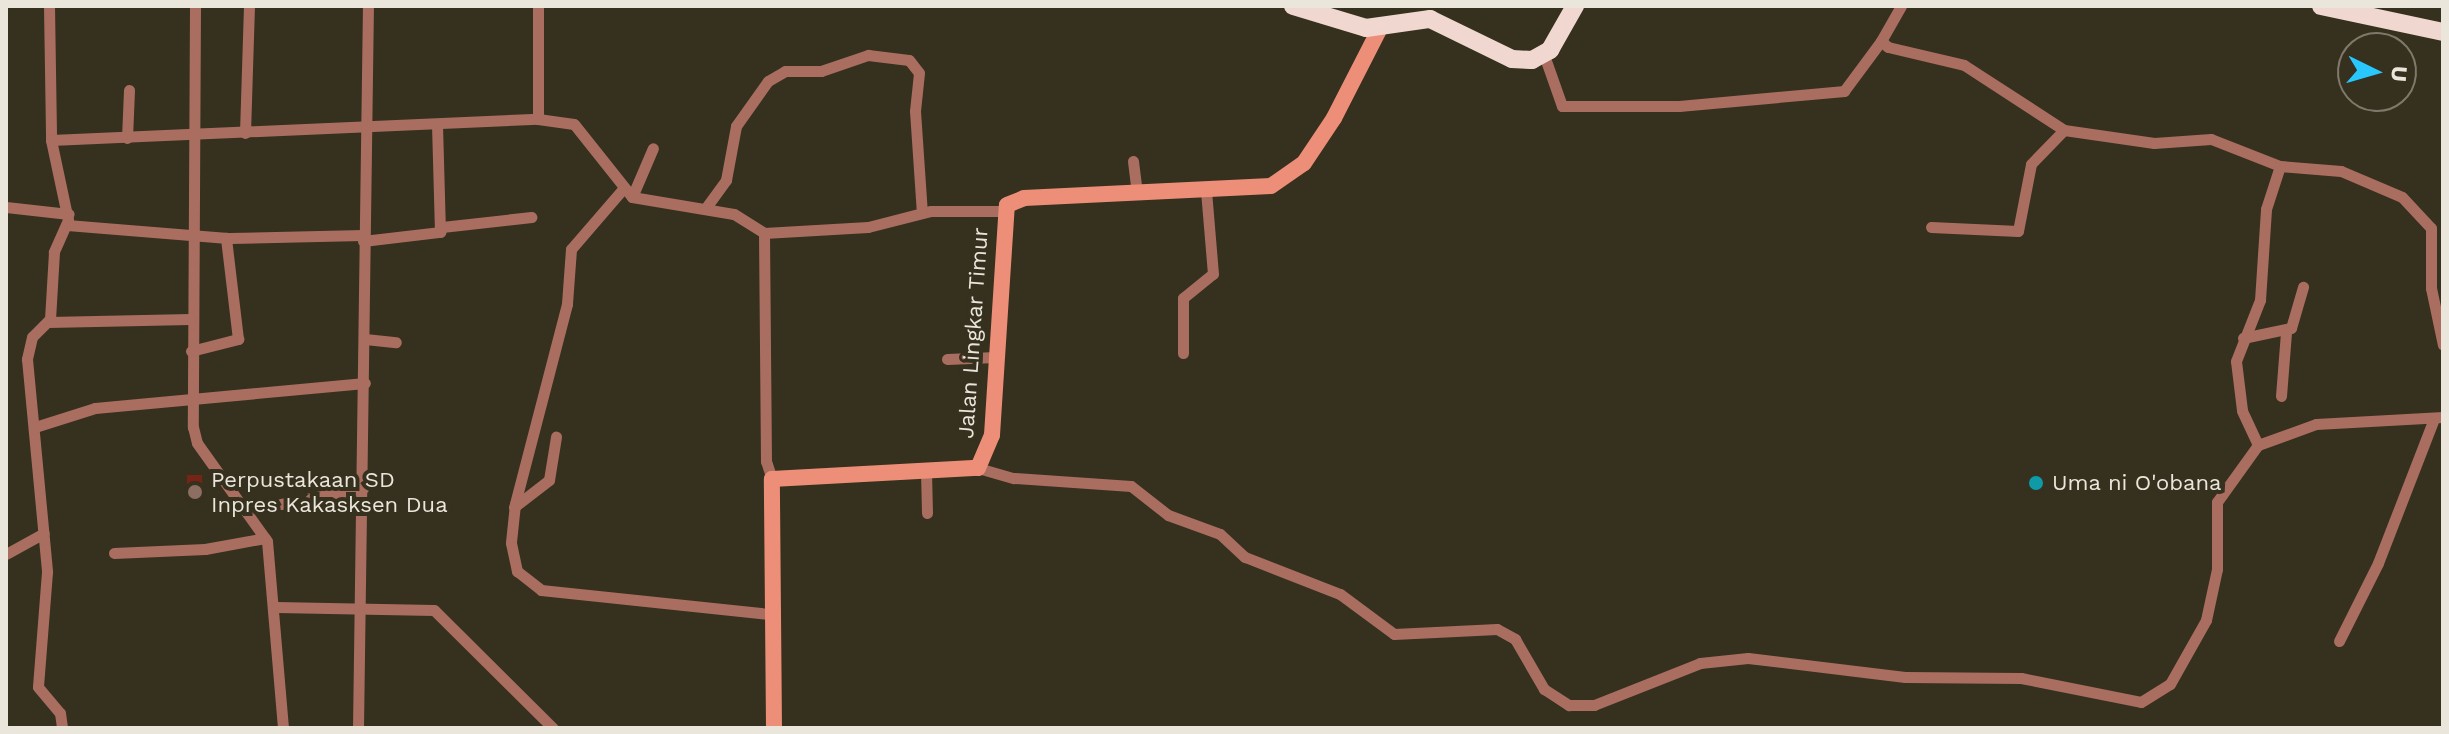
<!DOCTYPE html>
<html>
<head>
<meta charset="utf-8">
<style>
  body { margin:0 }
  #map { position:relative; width:2449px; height:734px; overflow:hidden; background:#36301e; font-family:"Work Sans",sans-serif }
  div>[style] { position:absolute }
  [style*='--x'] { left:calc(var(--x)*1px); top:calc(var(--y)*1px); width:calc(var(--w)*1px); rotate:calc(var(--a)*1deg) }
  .building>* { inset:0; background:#752415 }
  .minor>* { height:11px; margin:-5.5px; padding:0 5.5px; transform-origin:5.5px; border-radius:5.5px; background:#a96e5f }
  .secondary>* { height:16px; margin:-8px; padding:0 8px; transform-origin:8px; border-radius:8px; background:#ed8f78 }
  .trunk>* { height:18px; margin:-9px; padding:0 9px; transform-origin:9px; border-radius:9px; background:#f0d7d0 }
  .dots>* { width:22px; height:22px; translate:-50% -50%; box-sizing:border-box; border:4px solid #36301e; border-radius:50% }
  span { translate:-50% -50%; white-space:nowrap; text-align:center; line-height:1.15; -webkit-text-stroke:8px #36301e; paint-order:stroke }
  .street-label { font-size:22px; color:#eae6db }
  .poi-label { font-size:22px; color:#eae6db }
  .left { translate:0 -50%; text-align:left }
  .frame { position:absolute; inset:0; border:8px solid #eae6db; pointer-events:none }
  .north { position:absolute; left:2337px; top:32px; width:80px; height:80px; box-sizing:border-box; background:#36301e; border:2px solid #7e796a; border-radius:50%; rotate:95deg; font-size:22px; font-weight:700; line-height:32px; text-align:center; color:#eae6db }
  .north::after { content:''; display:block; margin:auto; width:28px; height:36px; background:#28c8ff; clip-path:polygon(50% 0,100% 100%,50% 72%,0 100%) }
</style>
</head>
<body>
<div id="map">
  <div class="building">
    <div style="clip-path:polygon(187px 475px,202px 475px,203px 499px,187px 500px)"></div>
  </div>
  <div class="minor">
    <div style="--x:49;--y:6;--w:134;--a:89.1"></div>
    <div style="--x:51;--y:140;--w:82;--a:78"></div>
    <div style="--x:68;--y:220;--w:35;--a:114"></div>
    <div style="--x:54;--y:252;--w:67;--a:93.4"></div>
    <div style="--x:50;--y:319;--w:25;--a:135"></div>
    <div style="--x:32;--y:337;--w:23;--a:103"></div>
    <div style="--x:27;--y:359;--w:214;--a:84.6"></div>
    <div style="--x:47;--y:572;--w:115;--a:94.5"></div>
    <div style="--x:38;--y:687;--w:34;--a:50"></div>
    <div style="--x:60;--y:713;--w:15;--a:82"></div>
    <div style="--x:195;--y:6;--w:421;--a:90.3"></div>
    <div style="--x:193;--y:427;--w:16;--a:76"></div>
    <div style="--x:197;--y:443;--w:120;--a:54.5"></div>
    <div style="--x:267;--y:541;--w:188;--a:85.1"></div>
    <div style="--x:1901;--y:6;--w:40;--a:119.7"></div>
    <div style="--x:1881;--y:41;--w:9;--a:41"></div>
    <div style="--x:1888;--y:47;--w:78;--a:13.3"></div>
    <div style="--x:1964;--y:65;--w:119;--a:33"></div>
    <div style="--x:2064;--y:130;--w:91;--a:8.2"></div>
    <div style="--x:2154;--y:143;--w:57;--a:-4"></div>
    <div style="--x:2211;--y:139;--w:74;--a:21.4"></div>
    <div style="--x:2280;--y:166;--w:61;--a:4.7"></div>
    <div style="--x:2341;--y:171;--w:66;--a:23.1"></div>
    <div style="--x:2402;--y:197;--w:42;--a:46.9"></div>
    <div style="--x:2431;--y:228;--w:60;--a:90"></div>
    <div style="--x:2431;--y:288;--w:58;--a:78.1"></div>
    <div style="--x:1544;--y:55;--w:54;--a:70.6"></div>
    <div style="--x:1562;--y:106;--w:117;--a:0"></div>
    <div style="--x:1679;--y:106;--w:166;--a:-5.2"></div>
    <div style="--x:1844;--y:91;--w:62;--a:-53.5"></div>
    <div style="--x:538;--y:119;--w:36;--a:8"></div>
    <div style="--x:574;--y:124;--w:93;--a:51.5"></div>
    <div style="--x:632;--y:197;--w:103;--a:9.5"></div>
    <div style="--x:734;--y:214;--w:36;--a:32"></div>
    <div style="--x:764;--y:233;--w:104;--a:-3.3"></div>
    <div style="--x:868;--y:227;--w:65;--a:-14.3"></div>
    <div style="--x:931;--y:211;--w:73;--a:0"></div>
    <div style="--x:245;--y:133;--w:127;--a:-88.2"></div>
    <div style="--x:127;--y:138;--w:48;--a:-87.6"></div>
    <div style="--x:51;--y:140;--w:487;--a:-2.5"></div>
    <div style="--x:538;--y:119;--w:113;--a:-90"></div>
    <div style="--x:1133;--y:161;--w:33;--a:83"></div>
    <div style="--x:622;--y:190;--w:78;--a:130.8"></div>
    <div style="--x:571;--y:249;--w:55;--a:94.2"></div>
    <div style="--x:567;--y:304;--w:207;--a:104.6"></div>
    <div style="--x:515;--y:504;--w:39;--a:96"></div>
    <div style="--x:511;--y:543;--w:29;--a:78"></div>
    <div style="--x:517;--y:571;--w:31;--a:38"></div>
    <div style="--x:541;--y:590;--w:229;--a:6"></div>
    <div style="--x:632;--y:197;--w:53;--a:-66.8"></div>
    <div style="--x:6;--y:207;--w:63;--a:6.3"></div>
    <div style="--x:705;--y:209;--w:36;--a:-54"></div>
    <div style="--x:726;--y:180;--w:55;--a:-79.5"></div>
    <div style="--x:736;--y:126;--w:55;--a:-54.6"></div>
    <div style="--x:768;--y:81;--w:20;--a:-30"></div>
    <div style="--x:785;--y:71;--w:36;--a:0"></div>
    <div style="--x:821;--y:71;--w:50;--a:-18.8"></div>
    <div style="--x:868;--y:55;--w:41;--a:7"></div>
    <div style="--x:909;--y:60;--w:16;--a:52"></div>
    <div style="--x:919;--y:73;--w:38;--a:96"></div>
    <div style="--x:915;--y:111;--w:102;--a:86.1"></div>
    <div style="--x:67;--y:225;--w:164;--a:4.6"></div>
    <div style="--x:230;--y:238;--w:133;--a:-1.3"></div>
    <div style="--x:442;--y:227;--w:90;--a:-6.4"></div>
    <div style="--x:1931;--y:227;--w:87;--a:2.6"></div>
    <div style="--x:2018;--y:231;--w:68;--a:-79"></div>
    <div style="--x:2031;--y:164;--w:47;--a:-45.9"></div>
    <div style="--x:764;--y:233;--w:228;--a:89.5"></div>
    <div style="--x:766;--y:461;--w:19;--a:72"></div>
    <div style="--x:363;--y:241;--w:78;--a:-6.7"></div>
    <div style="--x:440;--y:232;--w:108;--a:-91.6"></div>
    <div style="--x:48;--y:322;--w:142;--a:-1.2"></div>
    <div style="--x:2243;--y:338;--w:49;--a:-11.8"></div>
    <div style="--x:2291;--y:328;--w:43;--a:-73.7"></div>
    <div style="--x:365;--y:339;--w:31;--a:6"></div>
    <div style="--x:191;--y:351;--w:49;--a:-14.3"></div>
    <div style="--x:238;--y:339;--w:102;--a:-96.8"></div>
    <div style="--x:1183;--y:353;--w:55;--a:-90"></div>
    <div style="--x:1183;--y:298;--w:38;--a:-39"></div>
    <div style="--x:1213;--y:274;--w:83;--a:-94.8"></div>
    <div style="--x:947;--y:359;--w:49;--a:-2.3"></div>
    <div style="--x:2281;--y:396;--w:64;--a:-85.5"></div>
    <div style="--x:35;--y:427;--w:63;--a:-17.6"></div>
    <div style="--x:95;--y:408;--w:271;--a:-5.3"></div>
    <div style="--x:2258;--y:445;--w:38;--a:-115"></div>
    <div style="--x:2242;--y:410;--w:49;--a:-97"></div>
    <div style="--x:2236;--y:361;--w:66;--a:-68.5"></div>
    <div style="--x:2260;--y:300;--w:91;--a:-86.2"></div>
    <div style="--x:2266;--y:209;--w:45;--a:-72"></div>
    <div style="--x:978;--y:468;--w:37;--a:16"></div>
    <div style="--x:1014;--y:478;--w:117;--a:3.9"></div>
    <div style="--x:1131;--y:486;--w:47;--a:38.1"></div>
    <div style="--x:1168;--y:515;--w:55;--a:20.1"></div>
    <div style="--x:1220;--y:534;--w:34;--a:43"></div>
    <div style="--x:1245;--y:557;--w:102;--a:21.3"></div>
    <div style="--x:1340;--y:594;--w:67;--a:36.5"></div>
    <div style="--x:1394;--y:634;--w:103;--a:-2.8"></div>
    <div style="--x:1497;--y:629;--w:21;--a:29"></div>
    <div style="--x:1515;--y:639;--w:58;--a:59.9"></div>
    <div style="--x:1544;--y:689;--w:30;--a:33"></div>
    <div style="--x:1569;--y:705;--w:25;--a:0"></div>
    <div style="--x:1594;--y:705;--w:114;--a:-21.6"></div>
    <div style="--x:1700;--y:663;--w:48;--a:-5.9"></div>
    <div style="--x:1748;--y:658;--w:158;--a:6.9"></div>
    <div style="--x:1905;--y:677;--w:116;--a:0.5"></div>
    <div style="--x:2021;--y:678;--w:122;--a:11.3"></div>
    <div style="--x:2141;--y:702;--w:34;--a:-32"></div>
    <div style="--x:2170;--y:684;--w:73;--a:-60.6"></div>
    <div style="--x:2206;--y:620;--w:52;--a:-77.8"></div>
    <div style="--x:2217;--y:569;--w:67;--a:-90"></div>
    <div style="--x:2217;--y:502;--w:70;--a:-54.3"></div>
    <div style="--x:2258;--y:445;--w:62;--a:-19.9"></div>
    <div style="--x:2316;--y:424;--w:127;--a:-3.2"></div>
    <div style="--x:926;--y:472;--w:41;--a:88.6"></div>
    <div style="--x:281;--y:504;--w:84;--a:-11"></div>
    <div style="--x:514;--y:507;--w:44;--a:-37.6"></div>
    <div style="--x:549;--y:480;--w:44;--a:-80.8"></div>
    <div style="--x:114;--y:553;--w:91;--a:-2.5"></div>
    <div style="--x:205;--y:549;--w:61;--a:-10.4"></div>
    <div style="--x:6;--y:554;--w:43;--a:-28.9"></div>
    <div style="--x:276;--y:607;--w:158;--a:1.1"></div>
    <div style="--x:434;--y:610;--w:168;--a:44.8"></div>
    <div style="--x:2339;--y:641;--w:87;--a:-63.4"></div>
    <div style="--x:2378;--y:563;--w:152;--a:-68.8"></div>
    <div style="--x:358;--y:728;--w:722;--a:-89.21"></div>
  </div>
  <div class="secondary">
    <div style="--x:774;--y:728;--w:249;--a:-90.5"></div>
    <div style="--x:772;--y:479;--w:206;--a:-3.1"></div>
    <div style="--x:978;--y:468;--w:36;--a:-67"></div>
    <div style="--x:992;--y:435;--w:230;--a:-86.3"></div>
    <div style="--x:1007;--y:205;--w:18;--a:-22"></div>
    <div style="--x:1024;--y:198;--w:247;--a:-2.8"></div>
    <div style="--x:1271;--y:186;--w:40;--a:-34.9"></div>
    <div style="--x:1304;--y:163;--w:54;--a:-56.3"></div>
    <div style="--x:1334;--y:118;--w:101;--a:-62.9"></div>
  </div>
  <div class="trunk">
    <div style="--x:1293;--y:6;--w:76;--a:16.8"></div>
    <div style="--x:1366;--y:28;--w:65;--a:-8"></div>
    <div style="--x:1430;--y:19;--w:91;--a:26"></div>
    <div style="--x:1512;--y:59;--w:20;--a:3"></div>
    <div style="--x:1532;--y:60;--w:21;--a:-29"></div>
    <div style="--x:1550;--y:50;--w:51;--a:-60.4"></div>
    <div style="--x:2321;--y:6;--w:125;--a:12"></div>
  </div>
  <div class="dots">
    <div style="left:2036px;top:483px;background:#0f9aa8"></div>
    <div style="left:195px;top:492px;background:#8d6e63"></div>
  </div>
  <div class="street-label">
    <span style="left:973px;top:333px;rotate:-86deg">Jalan Lingkar Timur</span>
  </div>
  <div class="poi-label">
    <span class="left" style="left:211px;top:492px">Perpustakaan SD<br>Inpres Kakasksen Dua</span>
    <span class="left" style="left:2052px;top:483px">Uma ni O'obana</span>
  </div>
  <div class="frame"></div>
  <div class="north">U</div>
</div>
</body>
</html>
